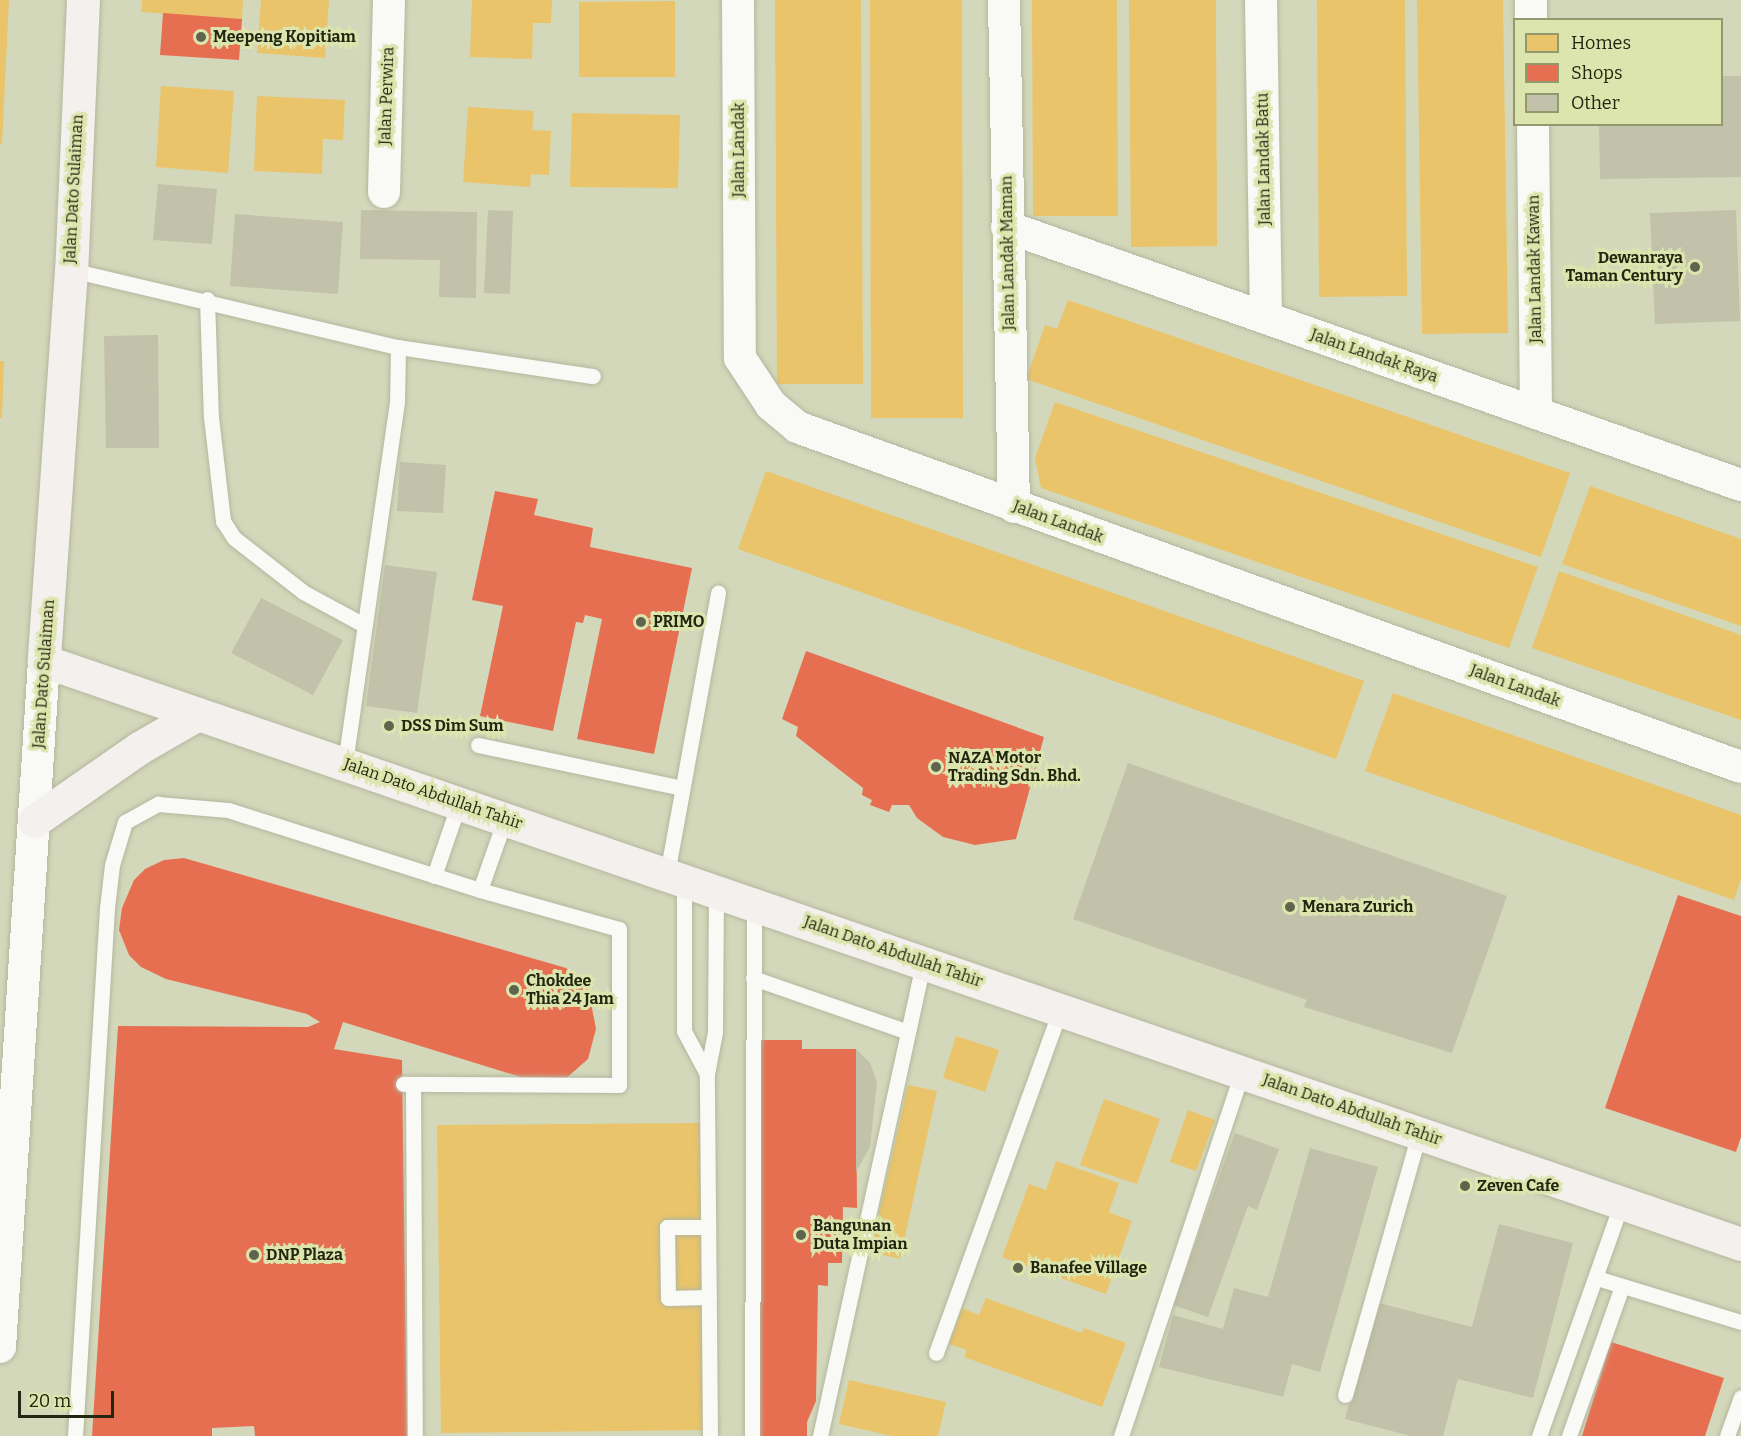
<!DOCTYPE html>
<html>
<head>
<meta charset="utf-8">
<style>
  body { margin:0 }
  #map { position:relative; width:1741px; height:1436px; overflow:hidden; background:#d4d8ba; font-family:Bitter,serif }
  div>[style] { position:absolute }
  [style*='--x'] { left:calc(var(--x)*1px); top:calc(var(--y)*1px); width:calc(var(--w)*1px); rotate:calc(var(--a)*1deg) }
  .homes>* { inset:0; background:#e9c46a }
  .shops>* { inset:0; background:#e76f51 }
  .building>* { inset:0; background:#c2c1a9 }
  .roads { filter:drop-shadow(0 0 2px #b3b79f) drop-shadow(0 0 2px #b3b79f) }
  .lane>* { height:15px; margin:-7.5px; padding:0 7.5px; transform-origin:7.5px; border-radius:7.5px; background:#f9f9f5 }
  .street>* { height:32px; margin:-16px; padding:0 16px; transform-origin:16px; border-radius:16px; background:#f9f9f5 }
  .secondary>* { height:33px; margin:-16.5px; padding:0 16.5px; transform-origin:16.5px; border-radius:16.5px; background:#f3f0ed }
  .dots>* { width:16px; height:16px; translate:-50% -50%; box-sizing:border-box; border:3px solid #dce5ad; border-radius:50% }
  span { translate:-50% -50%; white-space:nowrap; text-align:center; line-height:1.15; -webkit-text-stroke:6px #dce5ad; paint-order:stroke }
  .poi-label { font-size:16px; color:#232611; font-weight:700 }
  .left { translate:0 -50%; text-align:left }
  .right { translate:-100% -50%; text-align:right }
  .street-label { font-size:16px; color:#232611 }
  .legend { position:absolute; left:1513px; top:18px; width:210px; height:108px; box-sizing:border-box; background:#dce5ad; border:2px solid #92996f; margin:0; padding:8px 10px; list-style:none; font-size:18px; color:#232611 }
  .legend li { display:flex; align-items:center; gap:12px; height:30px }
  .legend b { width:30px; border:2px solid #92996f }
  .scale { position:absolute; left:18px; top:1391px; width:96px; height:27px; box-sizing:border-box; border:3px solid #232611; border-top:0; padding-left:8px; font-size:18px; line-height:21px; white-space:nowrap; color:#232611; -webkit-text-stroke:4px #dce5ad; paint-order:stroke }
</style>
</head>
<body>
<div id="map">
  <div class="homes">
    <div style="clip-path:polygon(0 0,9px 0,2px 144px,0 144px)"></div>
    <div style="clip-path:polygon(142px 0,243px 0,242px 19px,141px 12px)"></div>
    <div style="clip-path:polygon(261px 0,329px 0,325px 58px,257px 53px)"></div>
    <div style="clip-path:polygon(472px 0,552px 0,551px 23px,533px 23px,532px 59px,470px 57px)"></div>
    <div style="clip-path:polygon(775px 0,861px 0,863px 384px,777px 384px)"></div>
    <div style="clip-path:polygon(870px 0,962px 0,963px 418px,871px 418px)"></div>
    <div style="clip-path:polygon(1032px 0,1117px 0,1118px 216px,1033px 216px)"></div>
    <div style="clip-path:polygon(1129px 0,1216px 0,1217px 246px,1131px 247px)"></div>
    <div style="clip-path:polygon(1317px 0,1405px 0,1407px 296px,1319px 297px)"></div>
    <div style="clip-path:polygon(1417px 0,1503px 0,1508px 333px,1422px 334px)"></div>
    <div style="clip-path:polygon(675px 1px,675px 77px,579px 77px,579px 2px)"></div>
    <div style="clip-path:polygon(161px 86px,234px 91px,228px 173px,156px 167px)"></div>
    <div style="clip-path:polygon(257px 96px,345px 100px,343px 140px,323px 139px,322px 174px,254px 171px)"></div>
    <div style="clip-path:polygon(468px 107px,534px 111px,532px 130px,551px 131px,549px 175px,531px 174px,530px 187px,463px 182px)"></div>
    <div style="clip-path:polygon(572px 113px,680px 115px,678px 188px,570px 187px)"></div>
    <div style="clip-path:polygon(1068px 300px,1570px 473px,1541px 557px,1026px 379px,1045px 325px,1057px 329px)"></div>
    <div style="clip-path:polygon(0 361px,4px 361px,2px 418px,0 418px)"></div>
    <div style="clip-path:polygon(1055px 402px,1538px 567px,1509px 648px,1041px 488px,1035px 458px)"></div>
    <div style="clip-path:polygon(766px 471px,1364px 681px,1336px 759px,738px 549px)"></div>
    <div style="clip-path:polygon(1590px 486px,1741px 539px,1741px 626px,1562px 564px)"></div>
    <div style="clip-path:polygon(1559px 571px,1741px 635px,1741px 720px,1532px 648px)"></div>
    <div style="clip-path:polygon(1393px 693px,1741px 815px,1741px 879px,1734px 900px,1365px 771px)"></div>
    <div style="clip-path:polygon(956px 1036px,999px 1050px,985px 1092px,943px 1078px)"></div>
    <div style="clip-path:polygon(908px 1085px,937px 1091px,900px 1259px,870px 1252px)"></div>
    <div style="clip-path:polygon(1104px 1099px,1160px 1119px,1137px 1184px,1080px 1165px)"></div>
    <div style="clip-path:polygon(1188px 1110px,1215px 1120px,1196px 1171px,1170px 1162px)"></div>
    <div style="clip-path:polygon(701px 1123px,705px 1430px,441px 1433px,437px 1125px)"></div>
    <div style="clip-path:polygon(1056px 1161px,1119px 1183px,1109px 1212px,1132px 1221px,1106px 1294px,1002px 1257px,1029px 1184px,1046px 1190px)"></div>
    <div style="clip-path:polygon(986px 1298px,1082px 1333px,1084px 1328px,1126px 1343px,1102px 1407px,964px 1357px,967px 1350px,949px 1344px,962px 1308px,979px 1315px)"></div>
    <div style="clip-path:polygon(849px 1380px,946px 1402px,938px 1436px,892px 1436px,839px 1424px)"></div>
  </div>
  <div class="shops">
    <div style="clip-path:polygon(163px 13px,242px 19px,239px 60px,160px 55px)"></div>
    <div style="clip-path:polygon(495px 491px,538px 499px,534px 515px,593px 528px,590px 547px,692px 568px,654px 754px,577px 739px,602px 619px,585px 615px,583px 623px,576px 622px,553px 731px,480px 716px,503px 606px,472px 600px)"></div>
    <div style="clip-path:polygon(806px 651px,1044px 737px,1016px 839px,975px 845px,943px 837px,917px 818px,909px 805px,892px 805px,889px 812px,870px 805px,872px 800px,862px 795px,863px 788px,796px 736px,798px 727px,782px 719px)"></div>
    <div style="clip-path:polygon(184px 858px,566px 968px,588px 987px,596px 1029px,588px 1059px,563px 1081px,540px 1083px,343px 1022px,334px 1049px,402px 1060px,407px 1436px,255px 1436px,254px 1426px,212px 1428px,212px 1436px,92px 1436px,118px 1026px,308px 1027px,320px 1022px,307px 1014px,166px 979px,141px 967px,129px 955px,119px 930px,122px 908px,134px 880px,145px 869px,164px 860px)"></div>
    <div style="clip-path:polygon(1678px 895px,1741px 916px,1741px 1137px,1736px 1152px,1605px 1108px)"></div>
    <div style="clip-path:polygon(761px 1040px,802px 1040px,802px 1049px,856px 1049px,857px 1208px,843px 1207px,842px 1263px,828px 1263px,828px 1286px,818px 1285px,816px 1401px,807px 1422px,807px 1436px,760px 1436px)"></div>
    <div style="clip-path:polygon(1611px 1342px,1724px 1378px,1705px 1436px,1582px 1436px)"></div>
  </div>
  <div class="building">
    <div style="clip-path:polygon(1722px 76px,1741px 76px,1741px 177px,1600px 179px,1599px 124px,1722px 124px)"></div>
    <div style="clip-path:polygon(158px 184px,217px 189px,212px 244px,153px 240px)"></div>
    <div style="clip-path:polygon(361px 210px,477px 212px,476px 298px,439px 297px,440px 260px,360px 259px)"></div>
    <div style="clip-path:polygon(488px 210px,513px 211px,510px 294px,484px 293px)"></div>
    <div style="clip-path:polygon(1736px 210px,1740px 321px,1655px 324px,1650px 213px)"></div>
    <div style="clip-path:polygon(235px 214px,343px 222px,338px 294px,230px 286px)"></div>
    <div style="clip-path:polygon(158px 335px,159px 448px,106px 448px,104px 336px)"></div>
    <div style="clip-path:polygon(400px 462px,446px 465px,443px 513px,397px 511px)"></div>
    <div style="clip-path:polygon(385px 565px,437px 572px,417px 713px,366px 706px)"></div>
    <div style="clip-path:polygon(261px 598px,343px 640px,313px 695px,231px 653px)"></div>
    <div style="clip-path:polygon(1128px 763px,1507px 896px,1452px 1053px,1304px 1007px,1307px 1000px,1073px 919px)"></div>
    <div style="clip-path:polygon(856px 1049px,870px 1063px,877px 1082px,870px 1147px,856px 1172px)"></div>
    <div style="clip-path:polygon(1235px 1133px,1279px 1149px,1257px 1210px,1248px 1206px,1208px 1317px,1173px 1305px)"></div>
    <div style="clip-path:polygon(1310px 1148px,1378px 1167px,1320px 1372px,1292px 1364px,1283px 1397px,1159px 1367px,1173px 1315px,1223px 1329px,1234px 1288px,1268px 1297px)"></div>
    <div style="clip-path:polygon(1499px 1224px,1573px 1243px,1533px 1398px,1458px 1379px,1443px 1436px,1411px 1436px,1345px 1419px,1375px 1302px,1472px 1327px)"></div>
  </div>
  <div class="roads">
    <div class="lane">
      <div style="--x:71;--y:270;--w:336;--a:13.3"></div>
      <div style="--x:398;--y:347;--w:55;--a:91"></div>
      <div style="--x:397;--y:402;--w:367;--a:98.2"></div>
      <div style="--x:207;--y:299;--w:118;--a:88.1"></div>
      <div style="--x:211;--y:417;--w:105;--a:83.4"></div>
      <div style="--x:223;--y:521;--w:20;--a:57"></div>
      <div style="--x:234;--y:538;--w:88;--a:38"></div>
      <div style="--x:303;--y:592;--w:69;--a:28.4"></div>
      <div style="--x:398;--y:347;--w:197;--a:8.5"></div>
      <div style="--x:478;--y:745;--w:208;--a:11.9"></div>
      <div style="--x:667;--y:874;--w:286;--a:-79.7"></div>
      <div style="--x:434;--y:876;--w:77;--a:-71.1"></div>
      <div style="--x:684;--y:880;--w:151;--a:90"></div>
      <div style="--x:684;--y:1031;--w:49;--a:61.9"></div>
      <div style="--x:480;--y:890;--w:75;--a:-70.6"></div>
      <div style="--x:753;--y:978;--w:164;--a:19.2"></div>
      <div style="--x:413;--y:1085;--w:351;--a:89.7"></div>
      <div style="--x:708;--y:1227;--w:41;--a:180"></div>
      <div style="--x:667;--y:1227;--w:71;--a:89.2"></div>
      <div style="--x:668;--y:1298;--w:41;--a:-1.4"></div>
      <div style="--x:1597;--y:1278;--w:151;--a:17"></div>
      <div style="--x:936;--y:1353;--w:365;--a:-70.1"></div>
      <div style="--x:1345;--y:1395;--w:272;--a:-74.2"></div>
      <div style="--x:75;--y:1436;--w:529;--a:-86.53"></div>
      <div style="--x:107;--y:908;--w:43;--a:-83.4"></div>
      <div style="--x:112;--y:865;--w:45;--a:-73.2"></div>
      <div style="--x:125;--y:822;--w:38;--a:-29"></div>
      <div style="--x:158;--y:804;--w:70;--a:4.9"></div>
      <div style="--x:228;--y:810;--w:264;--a:17.6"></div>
      <div style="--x:480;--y:890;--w:144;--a:15.7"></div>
      <div style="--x:619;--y:929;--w:156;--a:90"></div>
      <div style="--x:619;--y:1085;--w:216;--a:-179.7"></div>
      <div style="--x:710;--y:1436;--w:362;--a:-90.5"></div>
      <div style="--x:707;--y:1074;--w:43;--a:-79.2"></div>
      <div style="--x:715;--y:1032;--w:141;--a:-89.6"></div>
      <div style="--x:752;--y:1436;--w:532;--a:-89.78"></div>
      <div style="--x:820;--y:1436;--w:484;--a:-77.7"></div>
      <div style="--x:1121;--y:1436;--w:383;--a:-71.6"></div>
      <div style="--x:1539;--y:1436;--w:248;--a:-70.5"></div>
      <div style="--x:1569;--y:1436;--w:159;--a:-70.5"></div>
      <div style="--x:1727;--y:1436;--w:41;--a:-70.3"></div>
    </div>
    <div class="street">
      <div style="--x:738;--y:0;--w:358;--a:89.7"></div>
      <div style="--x:740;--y:358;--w:56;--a:56.6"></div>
      <div style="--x:771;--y:405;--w:34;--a:40"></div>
      <div style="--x:797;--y:427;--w:1003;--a:19.81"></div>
      <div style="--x:1004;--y:0;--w:507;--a:88.87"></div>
      <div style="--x:1261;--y:0;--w:318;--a:89.1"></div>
      <div style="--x:1531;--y:0;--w:20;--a:90"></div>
      <div style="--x:1533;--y:124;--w:289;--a:89.4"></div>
      <div style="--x:384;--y:192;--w:192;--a:-88.5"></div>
      <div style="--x:1007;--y:227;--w:778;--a:19.37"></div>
      <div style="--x:0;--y:1347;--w:687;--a:-86.33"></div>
    </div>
    <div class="secondary">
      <div style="--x:83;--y:0;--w:270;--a:92.5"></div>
      <div style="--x:71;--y:270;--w:392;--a:94"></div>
      <div style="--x:44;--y:661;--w:1794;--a:18.96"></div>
      <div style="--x:34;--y:821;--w:128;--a:-34.8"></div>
      <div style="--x:139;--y:748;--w:68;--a:-30"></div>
    </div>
  </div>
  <div class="dots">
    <div style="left:201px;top:37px;background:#61644c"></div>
    <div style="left:1695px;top:267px;background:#61644c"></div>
    <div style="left:641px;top:622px;background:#61644c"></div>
    <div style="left:389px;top:726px;background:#61644c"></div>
    <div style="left:936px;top:767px;background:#61644c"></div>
    <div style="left:1290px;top:907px;background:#61644c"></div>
    <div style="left:514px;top:990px;background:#61644c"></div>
    <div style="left:1465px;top:1186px;background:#61644c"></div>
    <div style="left:801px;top:1235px;background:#61644c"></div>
    <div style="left:254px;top:1255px;background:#61644c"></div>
    <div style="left:1018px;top:1268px;background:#61644c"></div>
  </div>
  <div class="poi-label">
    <span class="left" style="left:213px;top:37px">Meepeng Kopitiam</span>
    <span class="right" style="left:1683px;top:267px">Dewanraya<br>Taman Century</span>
    <span class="left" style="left:653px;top:622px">PRIMO</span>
    <span class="left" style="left:401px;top:726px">DSS Dim Sum</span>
    <span class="left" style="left:948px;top:767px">NAZA Motor<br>Trading Sdn. Bhd.</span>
    <span class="left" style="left:1302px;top:907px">Menara Zurich</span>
    <span class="left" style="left:526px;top:990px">Chokdee<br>Thia 24 Jam</span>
    <span class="left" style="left:1477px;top:1186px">Zeven Cafe</span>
    <span class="left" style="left:813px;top:1235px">Bangunan<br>Duta Impian</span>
    <span class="left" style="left:266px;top:1255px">DNP Plaza</span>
    <span class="left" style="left:1030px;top:1268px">Banafee Village</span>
  </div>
  <div class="street-label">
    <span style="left:387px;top:96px;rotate:-88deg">Jalan Perwira</span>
    <span style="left:739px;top:150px;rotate:-90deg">Jalan Landak</span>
    <span style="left:1264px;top:159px;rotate:-91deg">Jalan Landak Batu</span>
    <span style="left:74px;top:189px;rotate:-87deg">Jalan Dato Sulaiman</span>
    <span style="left:1008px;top:253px;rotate:-91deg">Jalan Landak Maman</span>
    <span style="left:1535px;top:269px;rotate:-91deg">Jalan Landak Kawan</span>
    <span style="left:1374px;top:356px;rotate:19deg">Jalan Landak Raya</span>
    <span style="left:1058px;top:522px;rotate:20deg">Jalan Landak</span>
    <span style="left:44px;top:674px;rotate:-86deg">Jalan Dato Sulaiman</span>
    <span style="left:1515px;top:686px;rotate:20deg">Jalan Landak</span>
    <span style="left:433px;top:794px;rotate:19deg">Jalan Dato Abdullah Tahir</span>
    <span style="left:893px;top:952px;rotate:19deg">Jalan Dato Abdullah Tahir</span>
    <span style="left:1352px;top:1110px;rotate:19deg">Jalan Dato Abdullah Tahir</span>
  </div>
  <ul class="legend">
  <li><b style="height:16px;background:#e9c46a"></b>Homes</li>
  <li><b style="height:16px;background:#e76f51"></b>Shops</li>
  <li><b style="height:16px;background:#c2c1a9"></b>Other</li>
  </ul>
  <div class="scale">20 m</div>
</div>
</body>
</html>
